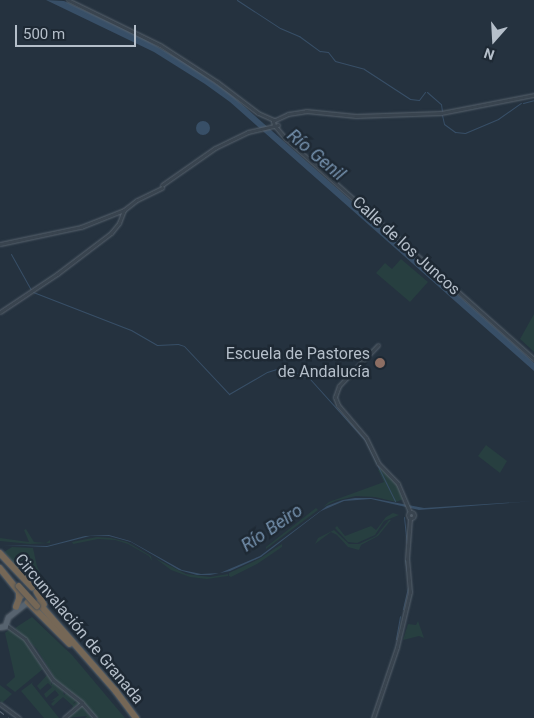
<!DOCTYPE html>
<html>
<head>
<meta charset="utf-8">
<style>
  body { margin:0 }
  #map { position:relative; width:534px; height:718px; overflow:hidden; background:#25323f; font-family:Roboto,sans-serif }
  div>[style] { position:absolute }
  [style*='--x'] { left:calc(var(--x)*1px); top:calc(var(--y)*1px); width:calc(var(--w)*1px); rotate:calc(var(--a)*1deg) }
  .green>* { inset:0; background:#273f40 }
  .water>* { inset:0; background:#384f67 }
  .round { border-radius:50% }
  .stream>* { height:1px; margin:-0.5px; padding:0 0.5px; transform-origin:0.5px; border-radius:0.5px; background:#384f67 }
  .roads { filter:drop-shadow(0 0 1px #57626d) drop-shadow(0 0 1px #57626d) }
  .tertiary>* { height:3px; margin:-1.5px; padding:0 1.5px; transform-origin:1.5px; border-radius:1.5px; background:#39444f }
  .tertiary>.ring { margin:-1.5px; padding:0; box-sizing:content-box; background:none; border:3px solid #39444f; border-radius:50% }
  .primary>* { height:4.5px; margin:-2.25px; padding:0 2.25px; transform-origin:2.25px; border-radius:2.25px; background:#57636f }
  .motorway>* { height:5.5px; margin:-2.75px; padding:0 2.75px; transform-origin:2.75px; border-radius:2.75px; background:#756756 }
  .rail>* { height:1px; margin-top:-0.5px; transform-origin:0; background:repeating-linear-gradient(90deg,#5b6876 0 5px,transparent 0 10px) }
  .bridges { filter:drop-shadow(0 0 1px #444f5a) drop-shadow(0 0 1px #444f5a) }
  .motorway-bridge>* { height:5.5px; margin:-2.75px; padding:0 2.75px; transform-origin:2.75px; border-radius:2.75px; background:#756756 }
  .dots>* { width:14px; height:14px; translate:-50% -50%; box-sizing:border-box; border:2px solid #1e2934; border-radius:50% }
  span { translate:-50% -50%; white-space:nowrap; text-align:center; line-height:1.15; -webkit-text-stroke:5px #1e2934; paint-order:stroke }
  .street-label { font-size:16px; color:#b5bfca }
  .poi-label { font-size:16px; color:#b5bfca }
  .right { translate:-100% -50%; text-align:right }
  .water-label { font-size:18px; color:#7591ad; font-style:italic }
  .north { position:absolute; left:469px; top:15px; width:50px; height:50px; -webkit-text-stroke:4px #1e2934; paint-order:stroke; rotate:199deg; font-size:14px; font-weight:700; line-height:20px; text-align:center; color:#b5bfca }
  .north::after { content:''; display:block; margin:auto; width:18px; height:22px; background:#b5bfca; clip-path:polygon(50% 0,100% 100%,50% 72%,0 100%) }
  .scale { position:absolute; left:15px; top:25px; width:121px; height:22px; box-sizing:border-box; border:2px solid #b5bfca; border-top:0; padding-left:6px; font-size:15px; line-height:18px; white-space:nowrap; color:#b5bfca; -webkit-text-stroke:4px #1e2934; paint-order:stroke }
</style>
</head>
<body>
<div id="map">
  <div class="green">
    <div style="clip-path:polygon(401px 259px,428px 282px,410px 302px,376px 273px,385px 263px,392px 269px)"></div>
    <div style="clip-path:polygon(534px 314px,534px 352px,520px 339px)"></div>
    <div style="clip-path:polygon(486px 445px,507px 461px,500px 473px,478px 456px)"></div>
    <div style="clip-path:polygon(380px 468px,395px 481px,404px 499px,396px 502px,375px 497px,356px 496px,335px 501px,323px 507px,329px 502px,384px 482px,378px 470px)"></div>
    <div style="clip-path:polygon(316px 508px,318px 510px,266px 549px,266px 547px)"></div>
    <div style="clip-path:polygon(393px 513px,399px 515px,384px 521px,375px 535px,357px 543px,348px 542px,335px 528px,337px 526px,345px 536px,371px 526px,376px 530px,386px 517px)"></div>
    <div style="clip-path:polygon(389px 520px,391px 520px,378px 536px,361px 545px,359px 550px,348px 547px,337px 535px,331px 532px,315px 544px,318px 538px,334px 530px,349px 544px,359px 544px,376px 536px)"></div>
    <div style="clip-path:polygon(26px 529px,34px 542px,46px 543px,50px 540px,50px 543px,30px 544px,0 541px,0 538px,29px 542px,24px 530px)"></div>
    <div style="clip-path:polygon(97px 537px,111px 538px,127px 542px,151px 556px,152px 561px,149px 556px,128px 544px,115px 540px,98px 539px,73px 544px,72px 542px)"></div>
    <div style="clip-path:polygon(282px 544px,282px 547px,257px 564px,231px 577px,229px 576px,229px 573px,259px 559px)"></div>
    <div style="clip-path:polygon(12px 547px,33px 548px,37px 566px,42px 577px,46px 579px,35px 584px,28px 579px,4px 552px)"></div>
    <div style="clip-path:polygon(155px 558px,186px 574px,210px 577px,228px 574px,228px 576px,207px 579px,190px 577px,171px 570px)"></div>
    <div style="clip-path:polygon(32px 617px,72px 655px,125px 718px,97px 718px,82px 700px,56px 680px,36px 648px,15px 628px)"></div>
    <div style="clip-path:polygon(418px 621px,424px 638px,419px 636px,403px 640px,408px 624px,416px 625px)"></div>
    <div style="clip-path:polygon(10px 629px,24px 640px,43px 669px,15px 692px,6px 685px,15px 677px,5px 633px)"></div>
    <div style="clip-path:polygon(47px 675px,51px 680px,51px 685px,53px 682px,63px 691px,64px 695px,66px 693px,76px 700px,73px 704px,77px 701px,79px 703px,72px 709px,73px 706px,63px 697px,53px 706px,51px 704px,55px 700px,51px 701px,59px 695px,55px 690px,46px 698px,44px 694px,52px 687px,48px 683px,40px 690px,37px 686px)"></div>
    <div style="clip-path:polygon(33px 682px,32px 684px,59px 718px,44px 718px,21px 691px)"></div>
    <div style="clip-path:polygon(0 685px,12px 694px,2px 703px,0 701px)"></div>
    <div style="clip-path:polygon(82px 706px,92px 718px,85px 718px,87px 716px,67px 718px)"></div>
  </div>
  <div class="water">
    <div style="clip-path:polygon(46px 0,64px 1px,139px 36px,187px 64px,229px 93px,519px 349px,534px 363px,534px 371px,230px 102px,205px 84px,154px 52px)"></div>
    <div class="round" style="left:196px;top:121px;width:14px;height:14px"></div>
    <div style="clip-path:polygon(355px 498px,371px 498px,424px 508px,534px 501px,419px 510px,371px 499px,344px 501px,321px 511px,261px 557px,230px 571px,210px 575px,197px 575px,179px 570px,131px 542px,109px 536px,90px 536px,47px 547px,3px 545px,47px 546px,85px 536px,109px 535px,130px 541px,182px 570px,201px 574px,220px 573px,260px 556px,327px 506px,343px 500px)"></div>
  </div>
  <div class="stream">
    <div style="--x:237;--y:0;--w:51;--a:33.1"></div>
    <div style="--x:280;--y:28;--w:21;--a:23"></div>
    <div style="--x:299;--y:36;--w:26;--a:36"></div>
    <div style="--x:320;--y:51;--w:8;--a:7"></div>
    <div style="--x:328;--y:52;--w:11;--a:52"></div>
    <div style="--x:335;--y:61;--w:30;--a:15"></div>
    <div style="--x:364;--y:69;--w:55;--a:33.1"></div>
    <div style="--x:410;--y:99;--w:9;--a:6"></div>
    <div style="--x:419;--y:100;--w:10;--a:-53"></div>
    <div style="--x:427;--y:92;--w:18;--a:41"></div>
    <div style="--x:441;--y:104;--w:7;--a:82"></div>
    <div style="--x:523;--y:103;--w:11;--a:-15"></div>
    <div style="--x:442;--y:115;--w:9;--a:77"></div>
    <div style="--x:444;--y:124;--w:14;--a:36"></div>
    <div style="--x:455;--y:132;--w:10;--a:6"></div>
    <div style="--x:465;--y:133;--w:36;--a:-23"></div>
    <div style="--x:498;--y:119;--w:28;--a:-35"></div>
    <div style="--x:11;--y:254;--w:41;--a:60.9"></div>
    <div style="--x:33;--y:292;--w:105;--a:21.2"></div>
    <div style="--x:131;--y:330;--w:30;--a:30"></div>
    <div style="--x:157;--y:345;--w:21;--a:-3"></div>
    <div style="--x:178;--y:344;--w:6;--a:18"></div>
    <div style="--x:184;--y:346;--w:66;--a:46.8"></div>
    <div style="--x:229;--y:394;--w:44;--a:-30.1"></div>
    <div style="--x:267;--y:372;--w:10;--a:-17"></div>
    <div style="--x:277;--y:369;--w:24;--a:12"></div>
    <div style="--x:300;--y:374;--w:11;--a:27"></div>
    <div style="--x:310;--y:379;--w:82;--a:48"></div>
    <div style="--x:365;--y:440;--w:68;--a:63.8"></div>
    <div style="--x:404;--y:517;--w:27;--a:84"></div>
    <div style="--x:405;--y:560;--w:13;--a:81"></div>
    <div style="--x:403;--y:609;--w:22;--a:-77"></div>
    <div style="--x:396;--y:639;--w:23;--a:-80"></div>
  </div>
  <div class="roads">
    <div class="tertiary">
      <div style="--x:68;--y:0;--w:102;--a:26.1"></div>
      <div style="--x:160;--y:45;--w:68;--a:33"></div>
      <div style="--x:217;--y:82;--w:51;--a:37.1"></div>
      <div style="--x:258;--y:113;--w:17;--a:24"></div>
      <div style="--x:278;--y:125;--w:4;--a:166"></div>
      <div style="--x:274;--y:126;--w:5;--a:-101"></div>
      <div style="--x:273;--y:121;--w:17;--a:-25"></div>
      <div style="--x:288;--y:114;--w:18;--a:-9"></div>
      <div style="--x:306;--y:111;--w:50;--a:5.7"></div>
      <div style="--x:356;--y:116;--w:85;--a:-2"></div>
      <div style="--x:441;--y:113;--w:95;--a:-11"></div>
      <div style="--x:275;--y:126;--w:17;--a:50"></div>
      <div style="--x:286;--y:139;--w:332;--a:41.6"></div>
      <div style="--x:162;--y:185;--w:65;--a:-34.9"></div>
      <div style="--x:215;--y:148;--w:37;--a:-26"></div>
      <div style="--x:248;--y:132;--w:26;--a:-13"></div>
      <div style="--x:0;--y:244;--w:83;--a:-11.9"></div>
      <div style="--x:81;--y:227;--w:46;--a:-21.6"></div>
      <div style="--x:124;--y:210;--w:16;--a:-38"></div>
      <div style="--x:137;--y:200;--w:28;--a:-26"></div>
      <div style="--x:0;--y:312;--w:69;--a:-33.7"></div>
      <div style="--x:57;--y:274;--w:68;--a:-37.2"></div>
      <div style="--x:111;--y:233;--w:13;--a:-51"></div>
      <div style="--x:119;--y:223;--w:14;--a:-69"></div>
      <div style="--x:378;--y:345;--w:57;--a:133.6"></div>
      <div style="--x:339;--y:386;--w:12;--a:110"></div>
      <div style="--x:335;--y:397;--w:9;--a:69"></div>
      <div style="--x:338;--y:405;--w:43;--a:49.7"></div>
      <div style="--x:366;--y:438;--w:28;--a:64"></div>
      <div style="--x:378;--y:463;--w:29;--a:46"></div>
      <div style="--x:398;--y:484;--w:30;--a:67"></div>
      <div class="ring" style="left:408px;top:512px;width:3px;height:3px"></div>
      <div style="--x:6;--y:625;--w:24;--a:36"></div>
      <div style="--x:25;--y:639;--w:50;--a:55.7"></div>
      <div style="--x:53;--y:680;--w:37;--a:38"></div>
      <div style="--x:82;--y:703;--w:20;--a:49"></div>
      <div style="--x:0;--y:704;--w:24;--a:36"></div>
      <div style="--x:64;--y:718;--w:23;--a:-40"></div>
      <div style="--x:373;--y:718;--w:75;--a:-71.3"></div>
      <div style="--x:397;--y:647;--w:57;--a:-76.7"></div>
      <div style="--x:410;--y:592;--w:33;--a:-95"></div>
      <div style="--x:407;--y:559;--w:41;--a:-85.8"></div>
    </div>
    <div class="primary">
      <div style="--x:0;--y:627;--w:5;--a:-11"></div>
      <div style="--x:5;--y:626;--w:9;--a:-72"></div>
      <div style="--x:8;--y:617;--w:24;--a:-38"></div>
    </div>
    <div class="motorway">
      <div style="--x:0;--y:553;--w:47;--a:46.7"></div>
      <div style="--x:0;--y:568;--w:35;--a:51"></div>
      <div style="--x:37;--y:592;--w:14;--a:60"></div>
      <div style="--x:28;--y:602;--w:59;--a:45"></div>
      <div style="--x:39;--y:603;--w:117;--a:48.8"></div>
      <div style="--x:116;--y:691;--w:34;--a:53"></div>
      <div style="--x:16;--y:607;--w:9;--a:-69"></div>
      <div style="--x:19;--y:599;--w:6;--a:-90"></div>
    </div>
  </div>
  <div class="rail">
    <div style="--x:0;--y:711;--w:11;--a:38"></div>
  </div>
  <div class="bridges">
    <div class="motorway-bridge">
      <div style="--x:19;--y:586;--w:27;--a:48"></div>
    </div>
  </div>
  <div class="dots">
    <div style="left:380px;top:363px;background:#8d6e63"></div>
  </div>
  <div class="street-label">
    <span style="left:406px;top:246px;rotate:42deg">Calle de los Juncos</span>
    <span style="left:79px;top:629px;rotate:50deg">Circunvalación de Granada</span>
  </div>
  <div class="poi-label">
    <span class="right" style="left:370px;top:363px">Escuela de Pastores<br>de Andalucía</span>
  </div>
  <div class="water-label">
    <span style="left:316px;top:155px;rotate:40deg">Río Genil</span>
    <span style="left:272px;top:528px;rotate:-34deg">Río Beiro</span>
  </div>
  <div class="north">N</div>
  <div class="scale">500 m</div>
</div>
</body>
</html>
